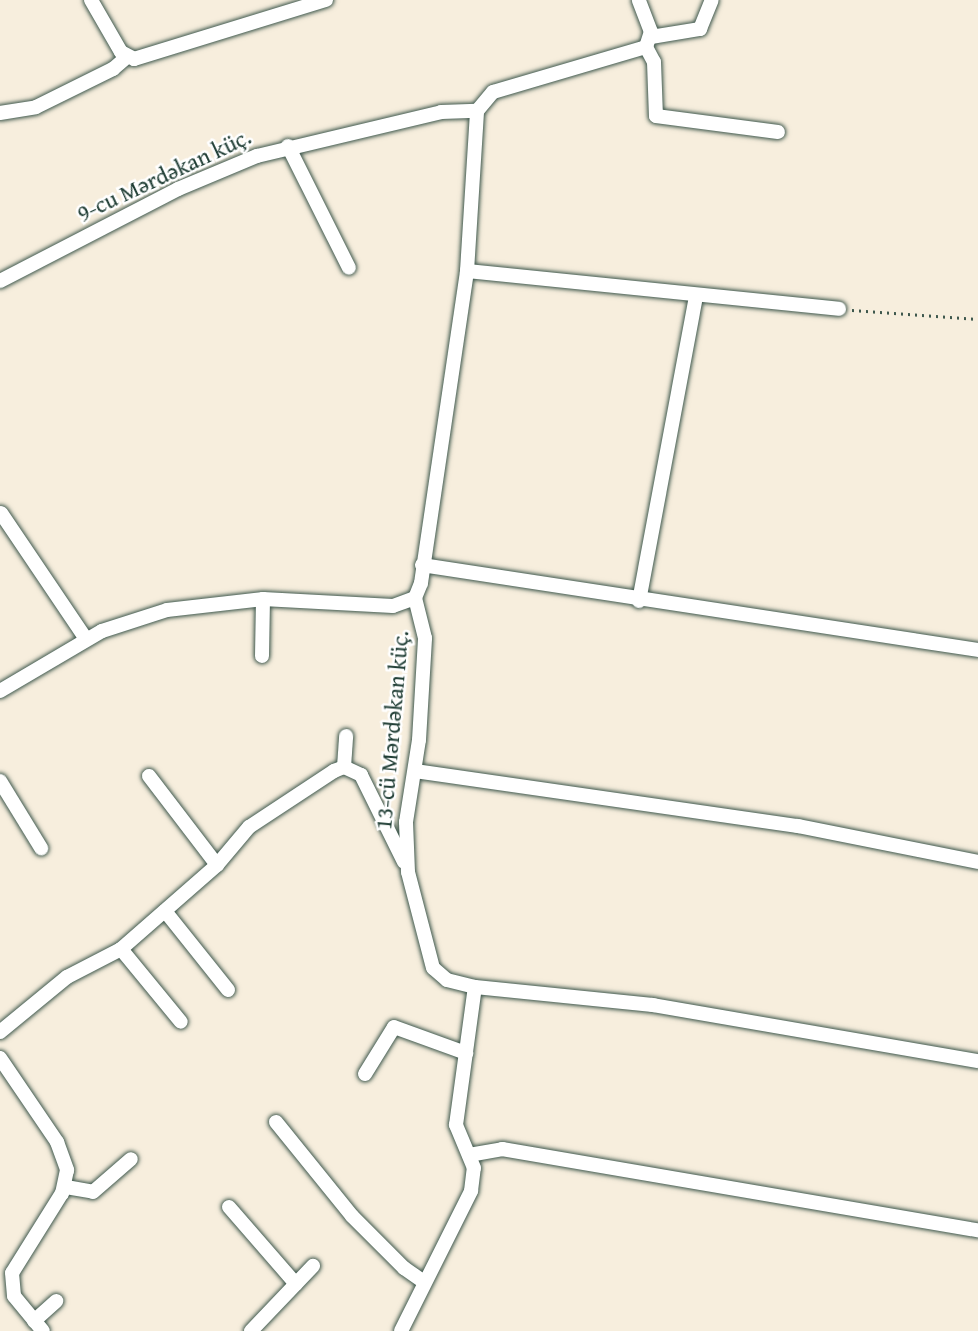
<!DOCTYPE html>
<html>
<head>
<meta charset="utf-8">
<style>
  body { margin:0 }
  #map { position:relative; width:978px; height:1331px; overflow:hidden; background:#f7eedd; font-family:"Gentium Book Plus",serif }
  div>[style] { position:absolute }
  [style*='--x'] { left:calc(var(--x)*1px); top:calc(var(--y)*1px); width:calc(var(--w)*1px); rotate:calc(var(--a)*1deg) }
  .path>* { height:2.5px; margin-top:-1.25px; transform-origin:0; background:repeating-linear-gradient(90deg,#3f584d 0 2px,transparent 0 7px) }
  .roads { filter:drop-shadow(0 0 2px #3f584d) drop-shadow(0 0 2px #3f584d) }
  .minor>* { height:14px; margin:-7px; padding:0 7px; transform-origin:7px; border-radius:7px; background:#fff }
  span { translate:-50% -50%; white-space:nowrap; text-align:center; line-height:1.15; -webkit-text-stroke:5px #fff; paint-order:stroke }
  .street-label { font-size:23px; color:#1f3d34 }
</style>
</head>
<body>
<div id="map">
  <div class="path">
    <div style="--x:852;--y:310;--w:126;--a:4.1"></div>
  </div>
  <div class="roads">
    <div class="minor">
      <div style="--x:91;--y:0;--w:60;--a:60"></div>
      <div style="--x:121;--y:52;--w:15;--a:28"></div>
      <div style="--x:134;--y:59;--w:201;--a:-17.1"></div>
      <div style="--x:651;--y:37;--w:50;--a:-9.3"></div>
      <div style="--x:700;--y:29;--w:31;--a:-68"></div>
      <div style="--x:646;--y:47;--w:17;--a:62"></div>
      <div style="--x:654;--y:62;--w:54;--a:87.9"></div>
      <div style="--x:656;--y:116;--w:123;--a:7.5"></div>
      <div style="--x:0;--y:113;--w:36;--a:-9"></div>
      <div style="--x:36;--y:107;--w:86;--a:-26.3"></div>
      <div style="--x:113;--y:69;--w:18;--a:-41"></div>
      <div style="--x:288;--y:146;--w:136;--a:63.4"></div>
      <div style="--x:467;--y:271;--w:374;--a:5.8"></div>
      <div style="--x:0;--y:281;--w:200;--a:-27.3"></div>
      <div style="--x:178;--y:189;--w:86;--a:-22.7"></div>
      <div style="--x:257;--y:156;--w:189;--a:-13.4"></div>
      <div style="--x:441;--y:112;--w:36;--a:-2"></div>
      <div style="--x:1;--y:513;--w:152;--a:56"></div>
      <div style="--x:422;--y:565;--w:562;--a:8.69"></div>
      <div style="--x:415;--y:598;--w:16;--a:-68"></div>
      <div style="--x:421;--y:583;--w:315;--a:-81.6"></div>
      <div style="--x:467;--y:271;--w:160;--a:-86.4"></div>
      <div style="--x:477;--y:111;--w:25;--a:-50"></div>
      <div style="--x:493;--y:92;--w:159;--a:-16.4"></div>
      <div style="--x:646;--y:47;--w:16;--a:-72"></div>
      <div style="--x:651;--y:32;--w:34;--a:-111"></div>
      <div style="--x:639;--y:601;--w:309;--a:-79.4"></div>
      <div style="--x:262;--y:656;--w:57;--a:-89"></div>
      <div style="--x:0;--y:691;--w:118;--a:-30.5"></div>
      <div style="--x:102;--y:631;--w:68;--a:-17.9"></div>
      <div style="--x:167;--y:610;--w:97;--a:-6.5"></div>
      <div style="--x:263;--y:599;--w:130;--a:3.1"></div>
      <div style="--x:393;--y:606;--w:23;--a:-20"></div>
      <div style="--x:344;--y:767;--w:31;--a:-86"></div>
      <div style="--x:415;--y:771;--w:387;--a:8.2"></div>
      <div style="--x:798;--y:826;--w:184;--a:11.3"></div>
      <div style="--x:149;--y:776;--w:112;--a:52.6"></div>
      <div style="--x:0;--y:781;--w:79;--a:58.5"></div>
      <div style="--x:165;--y:911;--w:101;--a:51.4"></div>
      <div style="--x:121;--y:949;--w:94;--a:50.6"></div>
      <div style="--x:475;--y:987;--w:179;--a:5.8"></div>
      <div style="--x:653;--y:1005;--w:330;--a:9.8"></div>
      <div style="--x:0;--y:1032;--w:87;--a:-39.4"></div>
      <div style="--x:67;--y:977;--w:61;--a:-27.4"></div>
      <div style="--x:121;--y:949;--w:128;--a:-41.2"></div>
      <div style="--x:217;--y:865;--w:50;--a:-49.9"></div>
      <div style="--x:249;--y:827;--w:102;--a:-33.4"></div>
      <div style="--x:334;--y:771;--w:11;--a:-22"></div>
      <div style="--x:344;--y:767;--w:19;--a:25"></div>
      <div style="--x:361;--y:775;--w:97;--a:63.7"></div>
      <div style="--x:0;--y:1058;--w:102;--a:55.8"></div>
      <div style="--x:57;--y:1142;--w:30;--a:70"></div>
      <div style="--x:67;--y:1170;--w:24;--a:102"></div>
      <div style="--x:62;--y:1193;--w:94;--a:122"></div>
      <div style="--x:12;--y:1273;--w:23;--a:85"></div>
      <div style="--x:14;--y:1296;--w:45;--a:50.4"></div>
      <div style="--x:365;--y:1074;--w:55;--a:-58.3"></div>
      <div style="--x:394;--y:1027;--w:77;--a:19.9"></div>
      <div style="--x:276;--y:1122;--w:121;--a:51"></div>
      <div style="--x:352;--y:1216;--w:74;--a:45"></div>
      <div style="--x:404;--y:1268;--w:24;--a:35"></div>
      <div style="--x:469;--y:1155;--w:34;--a:-10"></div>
      <div style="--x:502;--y:1149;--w:483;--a:9.7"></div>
      <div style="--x:66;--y:1187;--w:27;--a:10"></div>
      <div style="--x:93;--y:1192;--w:50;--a:-41"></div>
      <div style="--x:229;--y:1207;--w:102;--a:49"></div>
      <div style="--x:34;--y:1321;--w:30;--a:-42"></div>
      <div style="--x:251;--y:1331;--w:90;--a:-46.4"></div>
      <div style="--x:401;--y:1331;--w:157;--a:-63.4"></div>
      <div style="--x:471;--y:1191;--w:23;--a:-83"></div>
      <div style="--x:474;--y:1168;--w:47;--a:-112.7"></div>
      <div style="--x:456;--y:1125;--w:139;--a:-82.2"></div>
      <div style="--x:475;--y:987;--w:29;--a:-166"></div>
      <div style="--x:447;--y:980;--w:18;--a:-139"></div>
      <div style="--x:433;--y:968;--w:99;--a:-104.6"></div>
      <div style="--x:408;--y:872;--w:50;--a:-92.3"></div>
      <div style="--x:406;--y:822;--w:83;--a:-81"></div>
      <div style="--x:419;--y:740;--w:102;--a:-86.6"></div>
      <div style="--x:425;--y:638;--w:41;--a:-104"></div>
    </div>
  </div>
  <div class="street-label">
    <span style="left:164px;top:175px;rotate:-25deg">9-cu Mərdəkan küç.</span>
    <span style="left:392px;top:730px;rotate:-85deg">13-cü Mərdəkan küç.</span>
  </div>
</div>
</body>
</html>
